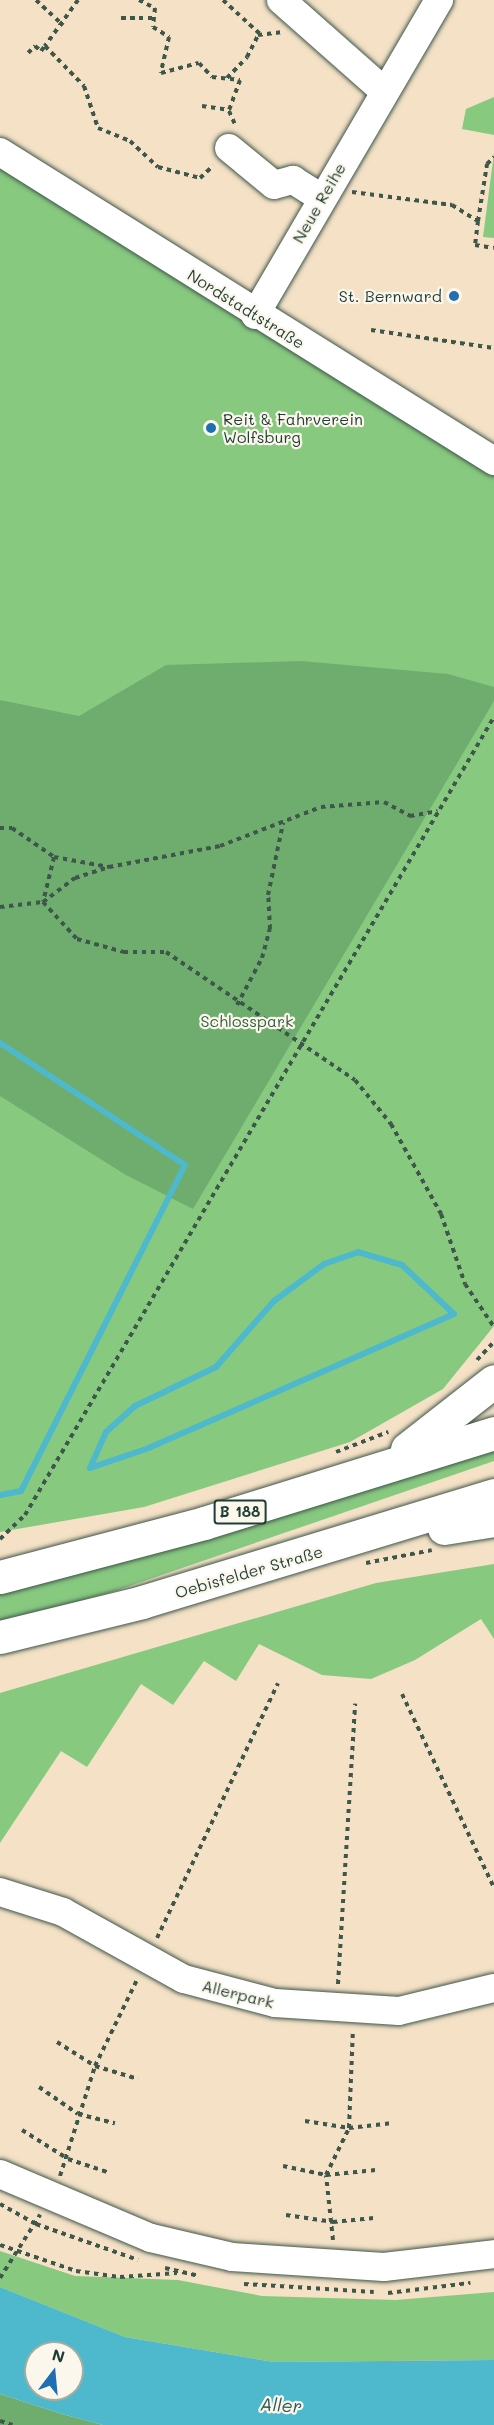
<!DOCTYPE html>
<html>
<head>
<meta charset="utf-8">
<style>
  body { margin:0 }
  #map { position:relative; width:494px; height:2425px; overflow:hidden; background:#f4e1c6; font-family:Mali,sans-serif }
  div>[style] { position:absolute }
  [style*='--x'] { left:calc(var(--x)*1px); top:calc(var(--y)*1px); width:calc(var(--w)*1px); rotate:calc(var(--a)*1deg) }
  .green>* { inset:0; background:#88c980 }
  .forest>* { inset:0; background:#6ead6e }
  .water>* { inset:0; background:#4eb8cc }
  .stream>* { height:6px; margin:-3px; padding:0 3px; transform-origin:3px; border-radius:3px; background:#4eb8cc }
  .path>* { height:4px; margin-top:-2px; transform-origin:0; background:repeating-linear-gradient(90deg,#3f564a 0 4.5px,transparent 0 9px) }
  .roads { filter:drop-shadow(0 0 2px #3f564a) drop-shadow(0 0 2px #3f564a) }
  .minor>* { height:28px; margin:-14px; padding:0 14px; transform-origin:14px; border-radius:14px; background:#fff }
  .major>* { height:33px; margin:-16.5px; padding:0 16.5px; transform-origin:16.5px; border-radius:16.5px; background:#fff }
  .dots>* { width:16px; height:16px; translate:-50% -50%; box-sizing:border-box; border:3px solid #fbf7ec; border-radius:50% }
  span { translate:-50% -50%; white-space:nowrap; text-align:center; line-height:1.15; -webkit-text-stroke:4.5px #fbf7ec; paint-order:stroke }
  .shield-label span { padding:2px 4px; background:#fbf7ec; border:2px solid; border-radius:4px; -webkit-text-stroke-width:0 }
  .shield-label { font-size:15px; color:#1f3d34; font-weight:700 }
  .street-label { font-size:16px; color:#1f3d34 }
  .poi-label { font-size:16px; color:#1f3d34 }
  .right { translate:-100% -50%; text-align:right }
  .left { translate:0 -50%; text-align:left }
  .park-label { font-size:16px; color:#396047 }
  .water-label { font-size:18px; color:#2b5c5a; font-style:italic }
  .north { position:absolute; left:24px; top:2341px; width:60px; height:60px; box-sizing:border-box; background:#fbf7ec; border:2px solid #a3ada2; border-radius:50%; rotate:16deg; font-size:16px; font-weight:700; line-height:24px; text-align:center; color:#1f3d34 }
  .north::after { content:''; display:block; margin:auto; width:21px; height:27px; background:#1f6fb2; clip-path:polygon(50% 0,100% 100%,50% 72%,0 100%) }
</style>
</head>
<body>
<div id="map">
  <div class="green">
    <div style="clip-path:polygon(494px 97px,494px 135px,462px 129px,466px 109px)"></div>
    <div style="clip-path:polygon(494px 153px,494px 238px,483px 237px)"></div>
    <div style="clip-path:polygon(0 163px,494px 473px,494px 1326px,443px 1389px,350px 1442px,144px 1507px,0 1532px)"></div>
    <div style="clip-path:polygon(494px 1445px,494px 1461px,115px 1591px,0 1624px,0 1590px)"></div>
    <div style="clip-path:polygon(494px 1564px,494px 1639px,481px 1619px,415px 1660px,371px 1679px,322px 1675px,259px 1644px,236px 1681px,204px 1661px,173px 1705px,141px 1684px,87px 1767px,61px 1751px,0 1843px,0 1693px,376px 1583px)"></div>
    <div style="clip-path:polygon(0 2251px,75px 2276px,178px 2280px,262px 2296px,396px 2300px,494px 2292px,494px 2360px,274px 2362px,125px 2337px,0 2287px)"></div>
  </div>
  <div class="forest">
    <div style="clip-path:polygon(301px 661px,448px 674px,494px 687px,494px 701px,193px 1209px,126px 1175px,0 1096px,0 700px,79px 716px,166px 665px)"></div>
    <div style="clip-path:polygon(0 2394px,62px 2414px,103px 2425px,0 2425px)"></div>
  </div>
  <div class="water">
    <div style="clip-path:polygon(evenodd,0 2287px,125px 2337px,274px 2362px,494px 2360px,494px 2425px,103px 2425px,62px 2414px,0 2394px,0 2287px,36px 2353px,72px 2353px,72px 2389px,36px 2389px,36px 2353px)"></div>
  </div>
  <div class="stream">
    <div style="--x:0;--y:1043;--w:222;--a:33.4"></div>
    <div style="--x:185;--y:1165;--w:365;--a:116.7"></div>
    <div style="--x:21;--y:1491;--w:21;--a:169"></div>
    <div style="--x:358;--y:1252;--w:46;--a:16.5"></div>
    <div style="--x:402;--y:1265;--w:71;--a:43.3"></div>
    <div style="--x:454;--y:1314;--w:333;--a:156.3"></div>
    <div style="--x:149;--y:1448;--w:62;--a:161.3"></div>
    <div style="--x:90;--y:1468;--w:39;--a:-66"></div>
    <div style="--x:106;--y:1432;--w:39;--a:-42"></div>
    <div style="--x:135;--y:1406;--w:90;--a:-25.7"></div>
    <div style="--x:216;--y:1367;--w:88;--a:-48.7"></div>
    <div style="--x:274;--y:1301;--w:62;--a:-36.5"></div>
    <div style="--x:324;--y:1264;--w:36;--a:-19"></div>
  </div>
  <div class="path">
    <div style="--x:36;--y:0;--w:37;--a:43"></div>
    <div style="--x:78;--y:0;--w:57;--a:125.7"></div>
    <div style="--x:45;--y:46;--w:56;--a:45.7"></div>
    <div style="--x:84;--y:86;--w:44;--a:71.6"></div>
    <div style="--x:98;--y:128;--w:35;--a:22"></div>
    <div style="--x:130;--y:141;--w:38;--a:43"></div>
    <div style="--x:158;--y:167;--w:43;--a:14.7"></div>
    <div style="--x:200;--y:178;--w:18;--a:-43"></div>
    <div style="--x:139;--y:0;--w:18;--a:27"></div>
    <div style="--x:155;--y:8;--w:19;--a:96"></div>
    <div style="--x:153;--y:27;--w:19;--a:32"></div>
    <div style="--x:169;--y:37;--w:37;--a:103"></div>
    <div style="--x:161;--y:73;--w:39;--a:-15"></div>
    <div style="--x:199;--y:63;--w:19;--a:47"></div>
    <div style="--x:212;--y:77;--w:28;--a:6"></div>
    <div style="--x:240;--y:80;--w:33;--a:110"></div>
    <div style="--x:229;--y:111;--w:17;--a:66"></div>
    <div style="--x:223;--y:0;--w:50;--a:42.6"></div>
    <div style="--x:121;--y:18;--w:33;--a:0"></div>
    <div style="--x:28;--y:53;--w:10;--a:-45"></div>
    <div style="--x:35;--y:46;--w:8;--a:40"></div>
    <div style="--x:41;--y:51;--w:6;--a:-51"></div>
    <div style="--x:227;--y:78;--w:29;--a:-46"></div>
    <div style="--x:247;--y:57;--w:25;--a:-63"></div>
    <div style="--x:258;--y:35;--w:23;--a:-7"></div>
    <div style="--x:202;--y:106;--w:28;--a:8"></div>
    <div style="--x:352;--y:192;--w:101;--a:7.4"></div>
    <div style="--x:452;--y:205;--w:31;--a:32"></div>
    <div style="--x:478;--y:221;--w:24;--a:97"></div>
    <div style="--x:475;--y:245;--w:19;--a:9"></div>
    <div style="--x:478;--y:221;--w:58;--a:-81"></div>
    <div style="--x:487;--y:164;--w:10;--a:-45"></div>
    <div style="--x:371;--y:330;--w:124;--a:8.3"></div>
    <div style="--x:0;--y:828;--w:12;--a:0"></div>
    <div style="--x:12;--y:828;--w:51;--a:34.6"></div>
    <div style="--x:54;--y:857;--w:56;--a:10.3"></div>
    <div style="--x:109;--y:867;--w:113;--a:-10.7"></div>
    <div style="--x:220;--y:846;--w:108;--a:-21.1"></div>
    <div style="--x:321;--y:807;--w:63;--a:-4.5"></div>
    <div style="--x:384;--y:802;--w:30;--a:28"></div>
    <div style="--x:410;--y:816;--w:28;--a:-10"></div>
    <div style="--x:54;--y:857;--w:46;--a:103.7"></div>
    <div style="--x:43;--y:902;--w:40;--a:-37"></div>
    <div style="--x:75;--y:878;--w:33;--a:-18"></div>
    <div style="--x:0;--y:907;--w:43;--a:-6.6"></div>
    <div style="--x:43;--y:902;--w:50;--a:47.4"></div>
    <div style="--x:77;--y:939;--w:49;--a:15.5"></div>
    <div style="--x:124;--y:952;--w:42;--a:0"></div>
    <div style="--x:166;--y:952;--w:228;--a:34.1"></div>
    <div style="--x:355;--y:1080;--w:57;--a:50.7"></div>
    <div style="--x:391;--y:1124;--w:103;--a:60.9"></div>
    <div style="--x:441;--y:1214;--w:74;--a:71.1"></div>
    <div style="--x:465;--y:1284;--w:52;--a:56"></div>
    <div style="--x:237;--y:1005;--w:53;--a:-62"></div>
    <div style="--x:262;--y:958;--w:30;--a:-75"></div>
    <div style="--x:270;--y:929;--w:34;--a:-93"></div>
    <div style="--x:268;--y:895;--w:74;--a:-78.2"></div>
    <div style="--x:477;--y:1360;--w:25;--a:-47"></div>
    <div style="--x:336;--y:1452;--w:56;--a:-21"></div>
    <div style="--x:0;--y:1539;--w:35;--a:-44"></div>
    <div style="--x:25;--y:1515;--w:926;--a:-59.56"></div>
    <div style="--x:366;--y:1563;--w:67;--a:-11.1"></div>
    <div style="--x:402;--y:1694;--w:215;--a:64.6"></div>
    <div style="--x:157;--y:1938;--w:282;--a:-64.6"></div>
    <div style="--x:338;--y:1984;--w:281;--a:-86.5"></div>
    <div style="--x:57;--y:2042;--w:45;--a:32.3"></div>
    <div style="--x:95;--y:2066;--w:45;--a:16.8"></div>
    <div style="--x:39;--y:2087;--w:47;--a:34.7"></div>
    <div style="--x:78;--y:2114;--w:38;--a:14"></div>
    <div style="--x:305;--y:2121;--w:45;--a:9"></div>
    <div style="--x:349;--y:2128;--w:44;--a:-6.5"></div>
    <div style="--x:22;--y:2130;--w:54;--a:32.2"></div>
    <div style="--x:68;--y:2159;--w:44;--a:18.4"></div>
    <div style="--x:283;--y:2166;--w:44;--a:11.8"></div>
    <div style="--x:326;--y:2175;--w:50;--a:-5.7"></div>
    <div style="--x:60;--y:2176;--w:115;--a:-72.3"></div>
    <div style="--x:95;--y:2066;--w:98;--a:-64"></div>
    <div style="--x:0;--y:2204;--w:41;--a:29.1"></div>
    <div style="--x:36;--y:2224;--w:108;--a:19.4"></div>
    <div style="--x:286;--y:2215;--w:48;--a:8.5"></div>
    <div style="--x:333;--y:2222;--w:41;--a:-5.6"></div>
    <div style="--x:333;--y:2240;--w:65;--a:-96.1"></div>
    <div style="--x:326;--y:2175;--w:52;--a:-63.9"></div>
    <div style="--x:349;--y:2128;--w:98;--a:-87.7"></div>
    <div style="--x:0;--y:2245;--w:80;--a:18.9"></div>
    <div style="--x:76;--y:2271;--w:44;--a:7.8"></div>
    <div style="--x:120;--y:2277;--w:57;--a:-4"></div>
    <div style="--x:165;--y:2268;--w:32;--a:13"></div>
    <div style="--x:0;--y:2278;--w:75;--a:-57.6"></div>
    <div style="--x:244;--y:2284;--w:130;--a:3.5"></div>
    <div style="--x:388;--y:2293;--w:83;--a:-7"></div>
    <div style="--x:0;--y:2421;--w:13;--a:18"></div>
  </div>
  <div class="roads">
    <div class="minor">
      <div style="--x:281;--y:0;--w:137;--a:41.5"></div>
      <div style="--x:229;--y:148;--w:58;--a:39.4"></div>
      <div style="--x:274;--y:185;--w:20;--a:-15"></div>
      <div style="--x:293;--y:180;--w:34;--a:32"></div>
      <div style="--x:0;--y:152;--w:583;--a:32.03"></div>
      <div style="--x:255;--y:315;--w:365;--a:-59.7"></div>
      <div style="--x:0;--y:1892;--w:66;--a:17.6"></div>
      <div style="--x:63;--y:1912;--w:138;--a:29"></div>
      <div style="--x:184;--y:1979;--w:94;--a:14.8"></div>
      <div style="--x:275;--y:2003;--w:124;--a:3.7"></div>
      <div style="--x:399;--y:2011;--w:98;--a:-13.6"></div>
      <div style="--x:0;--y:2174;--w:164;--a:23"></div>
      <div style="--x:151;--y:2238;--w:83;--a:13.2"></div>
      <div style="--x:232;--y:2257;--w:152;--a:3.8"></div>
      <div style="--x:384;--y:2267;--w:111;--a:-6.7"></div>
    </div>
    <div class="major">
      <div style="--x:407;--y:1449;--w:110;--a:-38"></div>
      <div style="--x:444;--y:1528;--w:51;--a:-9.1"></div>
      <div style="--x:0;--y:1577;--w:211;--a:-14.8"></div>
      <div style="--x:204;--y:1523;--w:304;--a:-17.2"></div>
      <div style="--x:0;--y:1637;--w:146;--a:-13.8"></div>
      <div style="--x:142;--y:1602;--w:368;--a:-16.9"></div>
    </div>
  </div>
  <div class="dots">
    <div style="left:454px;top:296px;background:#1f6fb2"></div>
    <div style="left:211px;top:428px;background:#1f6fb2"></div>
  </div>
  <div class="shield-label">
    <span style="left:240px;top:1512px">B 188</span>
  </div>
  <div class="street-label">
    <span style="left:319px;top:203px;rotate:-60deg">Neue Reihe</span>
    <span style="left:246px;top:309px;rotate:32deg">Nordstadtstraße</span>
    <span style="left:249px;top:1572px;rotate:-16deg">Oebisfelder Straße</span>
    <span style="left:238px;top:1994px;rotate:14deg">Allerpark</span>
  </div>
  <div class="poi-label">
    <span class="right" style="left:442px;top:296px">St. Bernward</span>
    <span class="left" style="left:223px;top:428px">Reit &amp; Fahrverein<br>Wolfsburg</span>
  </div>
  <div class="park-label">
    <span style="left:247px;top:1021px">Schlosspark</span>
  </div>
  <div class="water-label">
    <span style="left:281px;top:2405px;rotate:3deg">Aller</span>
  </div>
  <div class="north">N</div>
</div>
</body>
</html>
